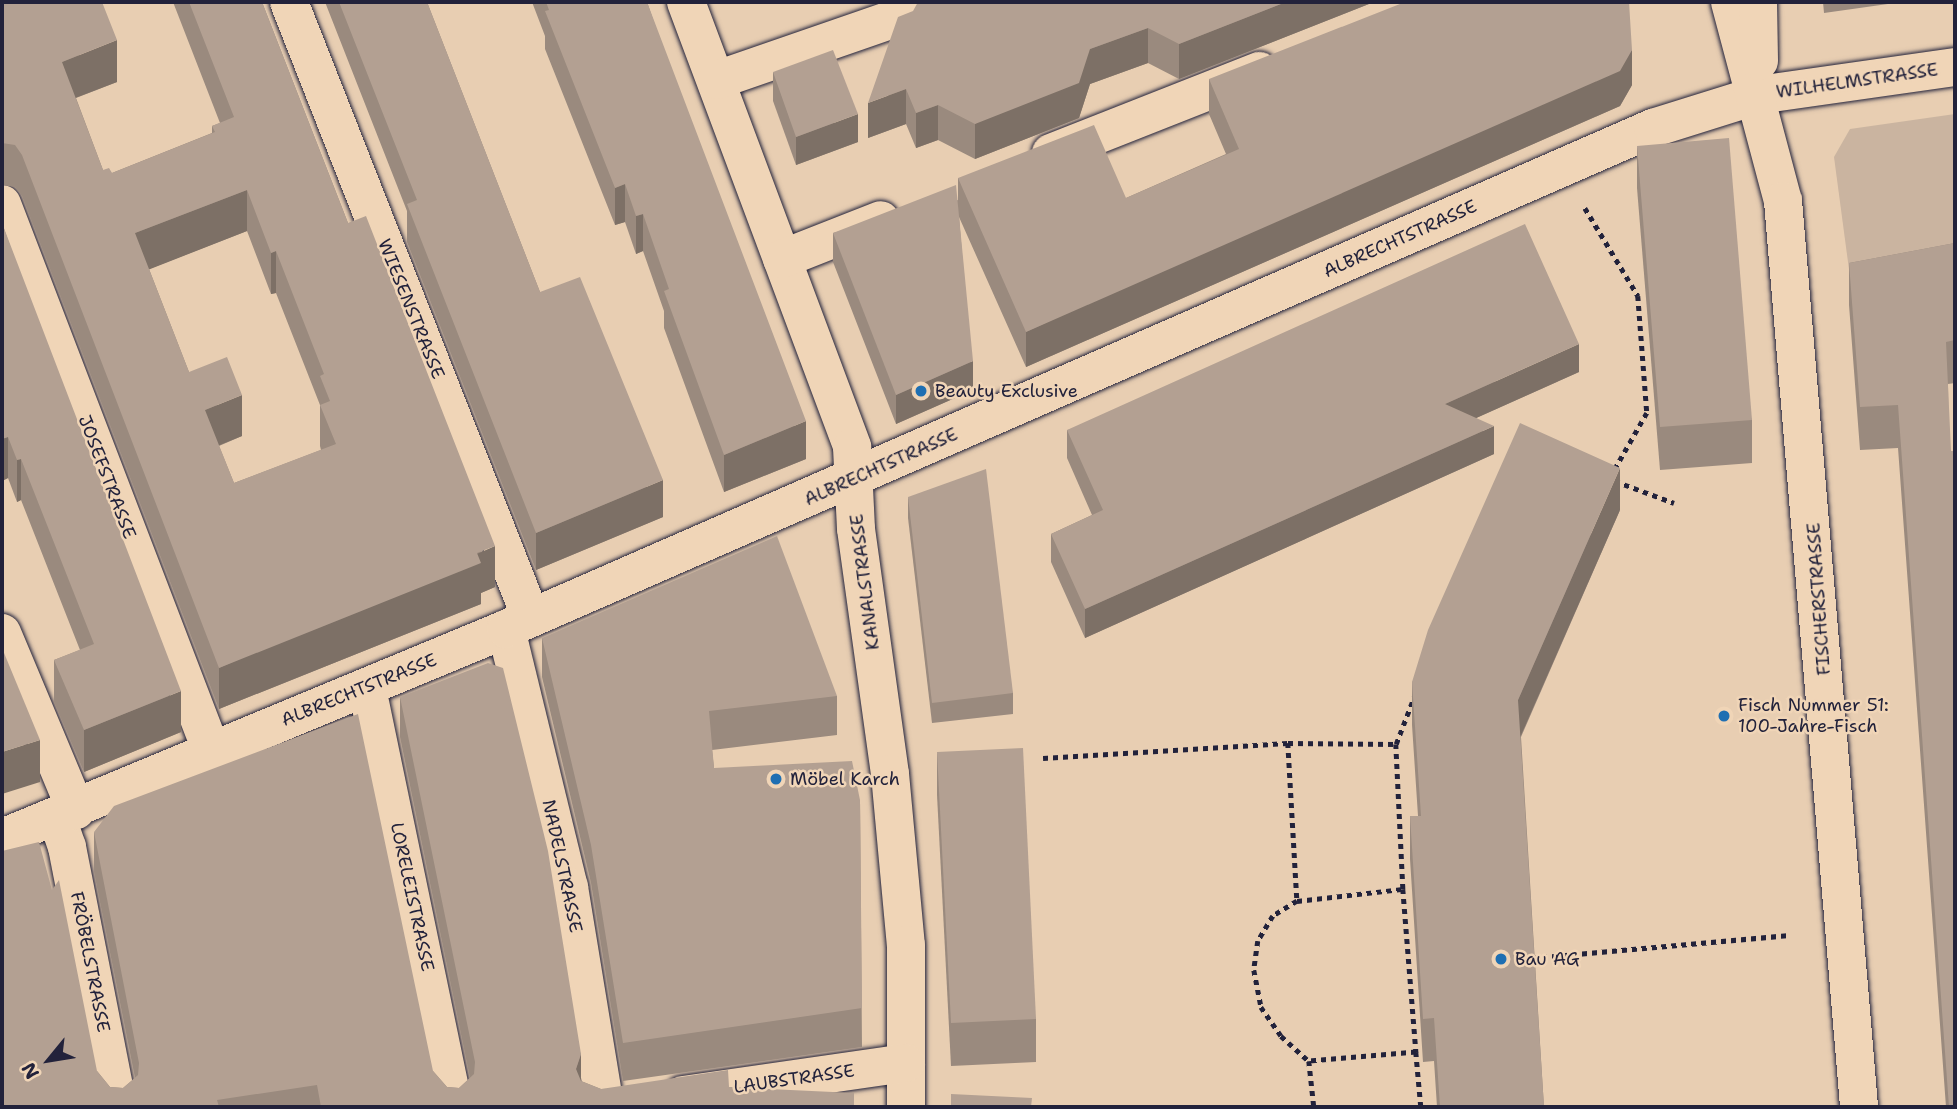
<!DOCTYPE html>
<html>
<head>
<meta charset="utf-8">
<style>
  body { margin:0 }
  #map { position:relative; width:1957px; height:1109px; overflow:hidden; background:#e8ceb2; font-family:"Shantell Sans",sans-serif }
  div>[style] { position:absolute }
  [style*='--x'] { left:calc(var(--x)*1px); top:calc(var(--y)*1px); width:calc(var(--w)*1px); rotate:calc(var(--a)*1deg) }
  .green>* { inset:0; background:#cab4a0 }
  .path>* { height:4.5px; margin-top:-2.25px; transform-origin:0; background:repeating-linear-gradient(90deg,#22223b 0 5px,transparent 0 10px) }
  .roads { filter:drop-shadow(0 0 2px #22223b) drop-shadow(0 0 2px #22223b) }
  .minor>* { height:38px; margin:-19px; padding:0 19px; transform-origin:19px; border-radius:19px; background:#f0d5b7 }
  .major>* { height:38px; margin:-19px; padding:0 19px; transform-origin:19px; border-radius:19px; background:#f0d5b7 }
  .wall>* { inset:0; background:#9a8a7e }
  .shaded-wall>* { inset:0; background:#7d7066 }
  .building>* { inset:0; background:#b3a092 }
  .dots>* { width:19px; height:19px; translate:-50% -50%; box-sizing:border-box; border:4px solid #f0d5b7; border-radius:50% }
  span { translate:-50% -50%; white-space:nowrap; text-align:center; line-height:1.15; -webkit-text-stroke:5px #f0d5b7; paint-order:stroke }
  .street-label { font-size:18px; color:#22223b }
  .poi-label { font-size:18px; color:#22223b }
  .left { translate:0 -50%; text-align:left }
  .frame { position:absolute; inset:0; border:4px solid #22223b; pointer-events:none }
  .north { position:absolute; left:14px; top:1025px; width:70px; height:70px; -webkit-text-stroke:5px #f0d5b7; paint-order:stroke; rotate:240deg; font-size:19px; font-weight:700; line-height:28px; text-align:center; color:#22223b }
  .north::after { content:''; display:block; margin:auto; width:24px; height:32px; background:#22223b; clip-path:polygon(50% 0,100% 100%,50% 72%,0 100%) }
</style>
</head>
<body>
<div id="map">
  <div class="green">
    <div style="clip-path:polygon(1955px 114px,1955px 261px,1850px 277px,1834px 157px,1850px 129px)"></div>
  </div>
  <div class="path">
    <div style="--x:1585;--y:208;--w:103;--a:58.9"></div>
    <div style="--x:1638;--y:296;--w:117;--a:85.6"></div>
    <div style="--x:1647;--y:413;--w:64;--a:119.7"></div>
    <div style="--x:1615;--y:481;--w:63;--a:20.4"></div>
    <div style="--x:1288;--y:743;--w:158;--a:86.7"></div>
    <div style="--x:1297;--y:901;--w:28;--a:148"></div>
    <div style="--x:1273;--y:916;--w:29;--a:121"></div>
    <div style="--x:1258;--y:941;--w:29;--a:98"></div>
    <div style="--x:1254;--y:970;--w:38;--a:79"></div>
    <div style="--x:1261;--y:1007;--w:35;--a:55"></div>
    <div style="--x:1281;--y:1036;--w:38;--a:42"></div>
    <div style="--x:1309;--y:1061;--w:46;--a:83.8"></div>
    <div style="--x:1396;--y:744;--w:50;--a:-69"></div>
    <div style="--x:1043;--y:758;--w:245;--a:-3.5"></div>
    <div style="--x:1288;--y:743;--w:108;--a:0.5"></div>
    <div style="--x:1396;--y:744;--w:145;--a:87.2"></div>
    <div style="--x:1297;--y:901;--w:107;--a:-6.5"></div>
    <div style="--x:1403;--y:889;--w:164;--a:85.4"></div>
    <div style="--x:1416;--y:1052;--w:107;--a:175.2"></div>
    <div style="--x:1532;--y:958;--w:259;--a:-5.1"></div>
    <div style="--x:1416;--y:1052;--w:55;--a:84.8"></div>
  </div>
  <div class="roads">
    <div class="minor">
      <div style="--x:289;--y:2;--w:662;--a:68.55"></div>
      <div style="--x:686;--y:2;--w:475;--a:69.5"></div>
      <div style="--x:852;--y:447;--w:82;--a:87.2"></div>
      <div style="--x:856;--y:529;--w:247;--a:82.1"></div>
      <div style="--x:890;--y:774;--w:172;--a:84.7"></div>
      <div style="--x:906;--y:945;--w:162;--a:90"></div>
      <div style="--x:717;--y:80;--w:238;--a:-19.1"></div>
      <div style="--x:1051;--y:153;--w:224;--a:-21.5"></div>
      <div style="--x:2;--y:204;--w:585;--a:69.05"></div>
      <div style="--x:782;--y:259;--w:106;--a:-21.5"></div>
      <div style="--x:506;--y:629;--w:266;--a:76.3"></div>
      <div style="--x:569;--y:887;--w:222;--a:80.7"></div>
      <div style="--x:2;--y:633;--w:192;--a:67.3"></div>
      <div style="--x:367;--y:688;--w:428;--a:78.3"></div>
      <div style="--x:57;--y:818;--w:31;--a:71"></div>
      <div style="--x:67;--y:847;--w:265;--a:78.9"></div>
      <div style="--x:2;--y:838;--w:546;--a:-22.52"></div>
      <div style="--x:506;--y:629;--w:1252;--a:-23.6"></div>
      <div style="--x:1653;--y:128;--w:110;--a:-17.4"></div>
      <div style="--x:1758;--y:95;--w:199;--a:-8.1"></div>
      <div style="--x:683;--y:1095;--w:225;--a:-8.2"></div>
    </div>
    <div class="major">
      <div style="--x:1730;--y:2;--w:206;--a:75.1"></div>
      <div style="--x:1783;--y:201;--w:909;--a:85.2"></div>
      <div style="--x:1758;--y:2;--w:59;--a:89"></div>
    </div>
  </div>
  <div class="wall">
    <div style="clip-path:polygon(evenodd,2px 2px,117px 82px,76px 98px,103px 170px,112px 173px,212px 133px,212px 126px,220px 123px,173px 2px,262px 2px,348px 223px,495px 587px,481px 593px,481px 604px,219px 709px,22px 196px,15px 187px,2px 185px,2px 2px,247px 231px,271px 294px,276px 293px,320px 405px,320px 446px,321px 450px,234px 483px,219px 446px,242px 436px,189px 372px,149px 269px,247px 231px)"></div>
    <div style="clip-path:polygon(325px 2px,427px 2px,540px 292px,663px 517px,536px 570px,407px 242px,407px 211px)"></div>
    <div style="clip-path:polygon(532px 2px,647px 2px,806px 459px,724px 492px,664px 328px,664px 311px,643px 251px,636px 254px,625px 222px,615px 225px,545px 49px,545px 36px)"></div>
    <div style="clip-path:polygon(1374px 2px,1179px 79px,1148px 63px,1090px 84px,1079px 118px,975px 159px,938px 140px,916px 148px,906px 124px,868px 138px,931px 4px)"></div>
    <div style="clip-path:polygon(1823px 2px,1902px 2px,1824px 13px)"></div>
    <div style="clip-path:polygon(773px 72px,858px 142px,796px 165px,773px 101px)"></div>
    <div style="clip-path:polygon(1209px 79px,1632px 85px,1620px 106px,1026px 367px,959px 217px,973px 390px,896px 424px,833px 262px,833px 233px,958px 200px,958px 178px,1126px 198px,1226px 154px,1209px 114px)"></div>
    <div style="clip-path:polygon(1637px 146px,1752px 420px,1752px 463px,1660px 470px,1637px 188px)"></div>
    <div style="clip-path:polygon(2px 223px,181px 732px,84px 772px,54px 702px,54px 660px,80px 650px,21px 500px,17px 502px,8px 478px,2px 481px)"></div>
    <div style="clip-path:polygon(1955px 243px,1955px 383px,1948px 384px,1955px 1107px,1946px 1107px,1898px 448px,1860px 450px,1849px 305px,1849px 263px)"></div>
    <div style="clip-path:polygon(1579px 372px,1476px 418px,1494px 454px,1085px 638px,1051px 562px,1051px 534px,1092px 515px,1067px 458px,1067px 430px)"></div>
    <div style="clip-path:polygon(908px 497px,1013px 693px,1013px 714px,932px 723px,908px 518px)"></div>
    <div style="clip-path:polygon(1620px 510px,1521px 737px,1544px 1107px,1437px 1107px,1434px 1061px,1423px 1062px,1410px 859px,1410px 816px,1418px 816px,1412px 725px,1412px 682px)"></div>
    <div style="clip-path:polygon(542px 638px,837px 696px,837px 735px,712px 750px,714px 768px,860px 800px,862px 1047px,623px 1081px,591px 883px,542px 677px)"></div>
    <div style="clip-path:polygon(400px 697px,581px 1054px,581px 1081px,601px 1089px,729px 1087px,854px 1107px,2px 1107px,97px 1071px,110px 1087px,123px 1088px,135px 1078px,94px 872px,94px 832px,433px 1071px,447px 1087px,459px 1088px,470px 1078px,400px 737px)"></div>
    <div style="clip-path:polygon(937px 752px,1036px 1019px,1036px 1062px,951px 1066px,937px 795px)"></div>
  </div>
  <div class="shaded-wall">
    <div style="clip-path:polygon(1286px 2px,1374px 2px,1179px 79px,1179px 44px)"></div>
    <div style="clip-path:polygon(1148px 28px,1148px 63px,1090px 84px,1079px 118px,975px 159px,975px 124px,1090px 49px)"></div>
    <div style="clip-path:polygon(117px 40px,117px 82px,62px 103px,62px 62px)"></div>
    <div style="clip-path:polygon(1632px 50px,1632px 85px,1620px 106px,1026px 367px,1026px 332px)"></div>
    <div style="clip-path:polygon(906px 89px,906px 124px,868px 138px,868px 103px)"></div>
    <div style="clip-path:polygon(938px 105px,938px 140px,916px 148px,916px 113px)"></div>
    <div style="clip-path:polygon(858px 114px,858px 142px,796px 165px,796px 137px)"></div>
    <div style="clip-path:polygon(625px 184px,625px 222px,615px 225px,615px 188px)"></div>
    <div style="clip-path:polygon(247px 190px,247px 231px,135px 275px,135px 233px)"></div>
    <div style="clip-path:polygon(643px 214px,643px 251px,636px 254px,636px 216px)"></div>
    <div style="clip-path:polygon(276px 251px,276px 293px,271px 294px,271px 253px)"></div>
    <div style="clip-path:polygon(1579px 344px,1579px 372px,1445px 432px,1445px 404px)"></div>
    <div style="clip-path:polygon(973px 361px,973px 390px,896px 424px,896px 395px)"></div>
    <div style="clip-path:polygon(242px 395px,242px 436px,205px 451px,205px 410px)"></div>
    <div style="clip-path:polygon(806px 421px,806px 459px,724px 492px,724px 455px)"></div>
    <div style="clip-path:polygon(1494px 426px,1494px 454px,1085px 638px,1085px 609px)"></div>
    <div style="clip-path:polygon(8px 437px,8px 478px,2px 481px,2px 439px)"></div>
    <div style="clip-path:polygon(21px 459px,21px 500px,17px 502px,17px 460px)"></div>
    <div style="clip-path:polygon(1620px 468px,1620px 510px,1518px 742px,1518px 700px)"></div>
    <div style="clip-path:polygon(663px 480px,663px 517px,536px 570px,536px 533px)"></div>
    <div style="clip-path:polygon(495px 546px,495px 587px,481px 593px,481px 604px,219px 709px,219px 668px)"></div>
    <div style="clip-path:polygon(181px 691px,181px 732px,84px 772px,84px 730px)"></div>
    <div style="clip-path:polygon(40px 740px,40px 782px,2px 794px,2px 752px)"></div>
    <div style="clip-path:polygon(581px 1054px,581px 1094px,576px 1069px)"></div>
  </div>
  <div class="building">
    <div style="clip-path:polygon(evenodd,2px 2px,102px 2px,117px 40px,62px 62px,103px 170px,109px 168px,112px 173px,215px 132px,212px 126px,234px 117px,189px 2px,262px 2px,348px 223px,366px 216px,495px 546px,477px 553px,481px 563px,219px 668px,22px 155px,15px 145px,2px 143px,2px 2px,247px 190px,271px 253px,276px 251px,324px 374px,320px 376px,330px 401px,320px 405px,336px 444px,234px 483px,205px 410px,242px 395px,227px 357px,189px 372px,135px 233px,247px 190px)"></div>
    <div style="clip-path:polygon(339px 2px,427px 2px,540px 292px,580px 277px,663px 480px,536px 533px,407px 204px,417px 200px)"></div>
    <div style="clip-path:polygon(546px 2px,647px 2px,806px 421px,724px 455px,664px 291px,669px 289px,643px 214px,636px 216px,625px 184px,615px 188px,545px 11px,549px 10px)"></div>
    <div style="clip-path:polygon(918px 2px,927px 2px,931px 4px,938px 2px,1286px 2px,1179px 44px,1148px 28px,1090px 49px,1079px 83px,975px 124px,938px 105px,916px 113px,906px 89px,868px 103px,898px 17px,913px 11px)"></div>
    <div style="clip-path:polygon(1405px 2px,1629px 2px,1632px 50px,1620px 71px,1026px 332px,958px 178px,1094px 125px,1126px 198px,1239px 149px,1209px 79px)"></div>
    <div style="clip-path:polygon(833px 50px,858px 114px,796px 137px,773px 72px)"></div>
    <div style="clip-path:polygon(1729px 138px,1752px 420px,1660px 427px,1637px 146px)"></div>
    <div style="clip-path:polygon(956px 185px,973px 361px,896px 395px,833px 233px)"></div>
    <div style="clip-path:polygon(2px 223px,181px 691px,84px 730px,54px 660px,94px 644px,21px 459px,17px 460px,8px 437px,2px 439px)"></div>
    <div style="clip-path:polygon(1525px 224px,1579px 344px,1445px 404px,1494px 426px,1085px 609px,1051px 534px,1103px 510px,1067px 430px)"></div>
    <div style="clip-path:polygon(1955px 243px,1955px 340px,1946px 342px,1951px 451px,1955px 451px,1955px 1107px,1949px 1107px,1898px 405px,1860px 407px,1849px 263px)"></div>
    <div style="clip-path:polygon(1520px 423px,1620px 468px,1518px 700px,1544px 1107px,1440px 1107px,1434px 1018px,1423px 1019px,1410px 816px,1421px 816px,1412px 682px,1428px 630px)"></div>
    <div style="clip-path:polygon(986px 469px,1013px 693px,932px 703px,908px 497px)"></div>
    <div style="clip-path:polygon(777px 536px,837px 696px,709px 711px,714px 768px,852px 761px,860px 800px,862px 1008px,623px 1043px,591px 845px,542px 638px)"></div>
    <div style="clip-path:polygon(2px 648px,40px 740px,2px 752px)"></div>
    <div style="clip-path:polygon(488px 663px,503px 668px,548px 851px,581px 1054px,576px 1069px,581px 1081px,601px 1089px,728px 1070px,729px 1087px,854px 1093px,854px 1107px,321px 1107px,317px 1085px,217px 1100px,219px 1107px,2px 1107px,2px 851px,39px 842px,52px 890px,59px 880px,97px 1071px,110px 1087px,123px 1088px,138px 1075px,139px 1063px,94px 832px,114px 806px,358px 714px,433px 1071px,447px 1087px,459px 1088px,474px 1074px,475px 1062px,400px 697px)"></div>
    <div style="clip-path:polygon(1023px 748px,1036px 1019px,951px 1023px,937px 752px)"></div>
    <div style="clip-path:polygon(951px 1094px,1032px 1098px,1031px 1107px,951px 1107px)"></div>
  </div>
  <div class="dots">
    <div style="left:921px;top:391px;background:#1f6fb2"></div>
    <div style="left:1724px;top:716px;background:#1f6fb2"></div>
    <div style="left:776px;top:779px;background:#1f6fb2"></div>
    <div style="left:1501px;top:959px;background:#1f6fb2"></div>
  </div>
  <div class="street-label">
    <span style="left:1857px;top:81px;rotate:-8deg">WILHELMSTRASSE</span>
    <span style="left:1400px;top:239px;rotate:-24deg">ALBRECHTSTRASSE</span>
    <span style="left:411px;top:309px;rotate:68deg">WIESENSTRASSE</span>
    <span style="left:881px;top:467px;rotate:-24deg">ALBRECHTSTRASSE</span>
    <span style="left:107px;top:477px;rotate:69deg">JOSEFSTRASSE</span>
    <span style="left:865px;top:582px;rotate:-97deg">KANALSTRASSE</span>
    <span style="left:1819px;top:599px;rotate:-94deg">FISCHERSTRASSE</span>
    <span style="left:359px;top:690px;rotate:-22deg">ALBRECHTSTRASSE</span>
    <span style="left:562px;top:866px;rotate:78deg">NADELSTRASSE</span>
    <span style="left:412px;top:897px;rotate:78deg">LORELEISTRASSE</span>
    <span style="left:90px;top:962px;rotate:79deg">FRÖBELSTRASSE</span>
    <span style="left:794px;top:1079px;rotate:-8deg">LAUBSTRASSE</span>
  </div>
  <div class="poi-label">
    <span class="left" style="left:935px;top:391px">Beauty Exclusive</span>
    <span class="left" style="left:1738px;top:716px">Fisch Nummer 51:<br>100-Jahre-Fisch</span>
    <span class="left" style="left:790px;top:779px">Möbel Karch</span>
    <span class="left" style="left:1515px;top:959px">Bau AG</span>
  </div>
  <div class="frame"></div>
  <div class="north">N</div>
</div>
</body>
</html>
